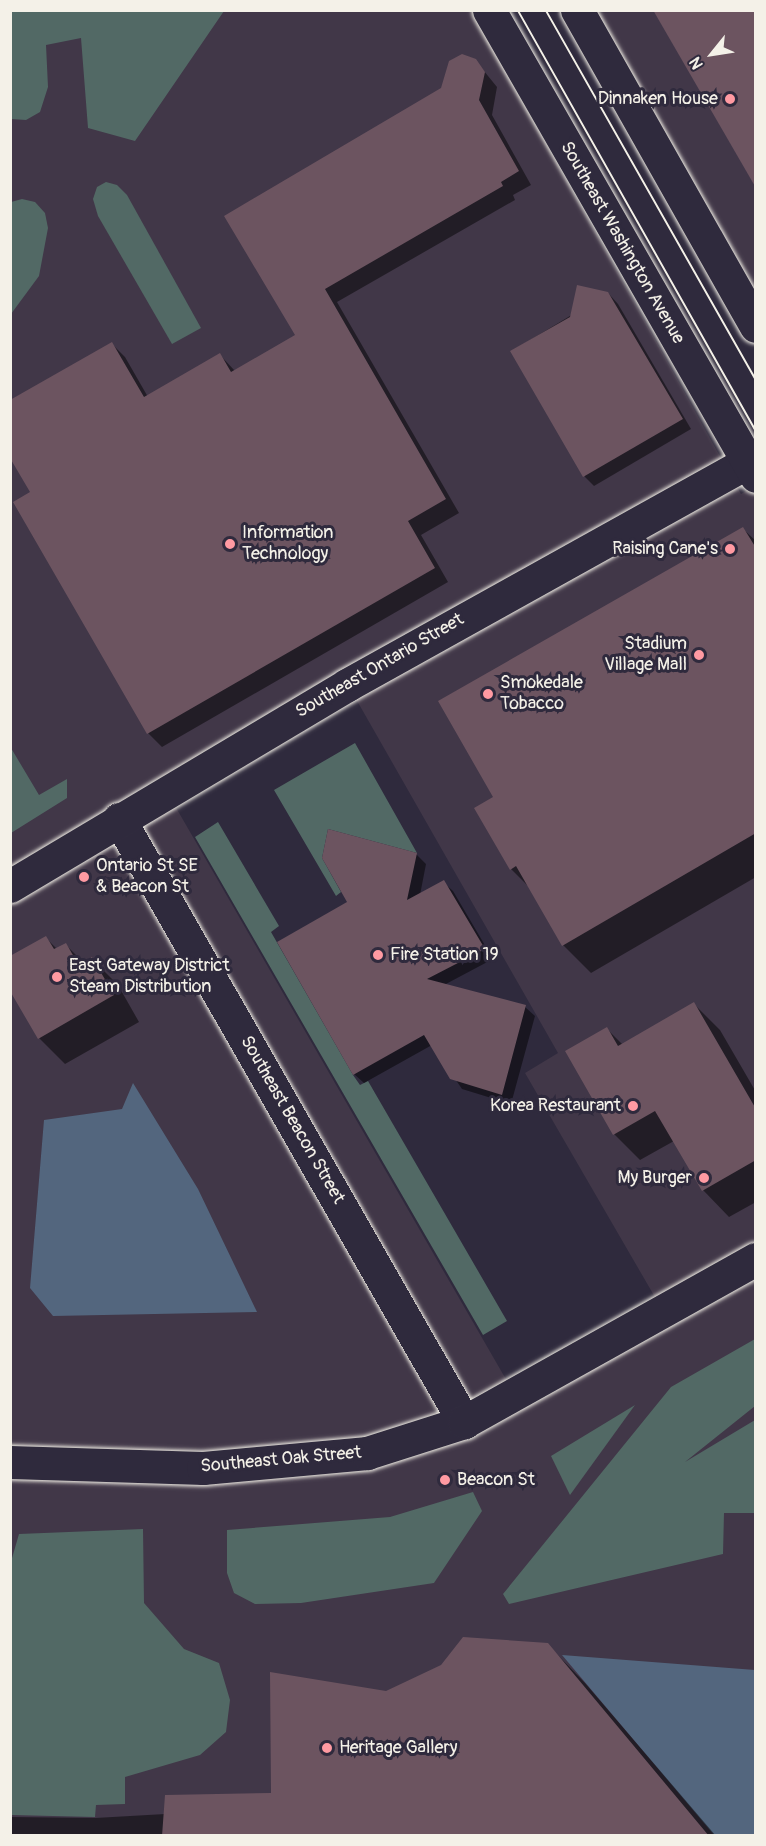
<!DOCTYPE html>
<html>
<head>
<meta charset="utf-8">
<style>
  body { margin:0 }
  #map { position:relative; width:766px; height:1846px; overflow:hidden; background:#2f2a3d; font-family:Pangolin,sans-serif }
  div>[style] { position:absolute }
  [style*='--x'] { left:calc(var(--x)*1px); top:calc(var(--y)*1px); width:calc(var(--w)*1px); rotate:calc(var(--a)*1deg) }
  .built>* { inset:0; background:#413748 }
  .green>* { inset:0; background:#526965 }
  .water>* { inset:0; background:#53667e }
  .shadow>* { inset:0; background:#0007 }
  .building>* { inset:0; background:#6c5460 }
  .roads { filter:drop-shadow(0 0 2px #f4f1e8) drop-shadow(0 0 2px #f4f1e8) }
  .minor>* { height:33px; margin:-16.5px; padding:0 16.5px; transform-origin:16.5px; border-radius:16.5px; background:#2f2a3d }
  .tertiary>* { height:33px; margin:-16.5px; padding:0 16.5px; transform-origin:16.5px; border-radius:16.5px; background:#2f2a3d }
  .tram>* { height:1.5px; margin:-0.75px; padding:0 0.75px; transform-origin:0.75px; border-radius:0.75px; background:#f4f1e8 }
  .dots>* { width:16px; height:16px; translate:-50% -50%; box-sizing:border-box; border:3px solid #2f2a3d; border-radius:50% }
  span { translate:-50% -50%; white-space:nowrap; text-align:center; line-height:1.15; -webkit-text-stroke:6px #2f2a3d; paint-order:stroke }
  .poi-label { font-size:18px; color:#f4f1e8 }
  .right { translate:-100% -50%; text-align:right }
  .left { translate:0 -50%; text-align:left }
  .street-label { font-size:18px; color:#f4f1e8 }
  .frame { position:absolute; inset:0; border:12px solid #f4f1e8; pointer-events:none }
  .north { position:absolute; left:682px; top:24px; width:60px; height:60px; -webkit-text-stroke:4px #2f2a3d; paint-order:stroke; rotate:240deg; font-size:16px; font-weight:700; line-height:24px; text-align:center; color:#f4f1e8 }
  .north::after { content:''; display:block; margin:auto; width:21px; height:27px; background:#f4f1e8; clip-path:polygon(50% 0,100% 100%,50% 72%,0 100%) }
</style>
</head>
<body>
<div id="map">
  <div class="built">
    <div style="clip-path:polygon(evenodd,11px 11px,472px 11px,741px 494px,755px 486px,755px 1835px,11px 1836px,11px 11px,348px 685px,558px 1053px,525px 1073px,663px 1311px,515px 1395px,167px 792px,348px 685px)"></div>
    <div style="clip-path:polygon(587px 11px,755px 11px,755px 308px)"></div>
  </div>
  <div class="green">
    <div style="clip-path:polygon(11px 10px,224px 10px,224px 11px,135px 141px,88px 128px,81px 38px,46px 45px,48px 87px,40px 112px,26px 120px,11px 119px)"></div>
    <div style="clip-path:polygon(106px 182px,117px 185px,127px 195px,201px 328px,172px 344px,98px 216px,93px 199px,97px 187px)"></div>
    <div style="clip-path:polygon(22px 199px,35px 202px,45px 213px,48px 228px,39px 276px,11px 314px,11px 202px)"></div>
    <div style="clip-path:polygon(355px 743px,417px 853px,328px 829px,322px 858px,341px 892px,336px 896px,274px 790px)"></div>
    <div style="clip-path:polygon(11px 748px,39px 795px,67px 779px,67px 798px,11px 833px)"></div>
    <div style="clip-path:polygon(218px 822px,279px 926px,271px 932px,353px 1075px,360px 1085px,368px 1081px,507px 1321px,483px 1335px,195px 837px)"></div>
    <div style="clip-path:polygon(755px 1339px,755px 1406px,685px 1462px,755px 1420px,755px 1513px,724px 1513px,723px 1554px,509px 1604px,503px 1594px,671px 1387px)"></div>
    <div style="clip-path:polygon(635px 1405px,570px 1495px,551px 1456px)"></div>
    <div style="clip-path:polygon(473px 1492px,482px 1511px,434px 1583px,301px 1603px,255px 1604px,234px 1593px,227px 1573px,227px 1530px,390px 1517px)"></div>
    <div style="clip-path:polygon(143px 1529px,144px 1603px,184px 1649px,219px 1663px,230px 1700px,226px 1732px,200px 1755px,125px 1777px,125px 1804px,96px 1805px,95px 1817px,11px 1815px,10px 1565px,19px 1534px)"></div>
  </div>
  <div class="water">
    <div style="clip-path:polygon(133px 1083px,198px 1189px,257px 1312px,53px 1316px,30px 1288px,44px 1120px,122px 1109px)"></div>
    <div style="clip-path:polygon(562px 1655px,755px 1670px,755px 1835px,714px 1835px)"></div>
  </div>
  <div class="shadow">
    <div style="clip-path:polygon(475px 60px,497px 87px,492px 115px,531px 185px,513px 195px,515px 200px,337px 302px,459px 513px,421px 535px,448px 582px,162px 747px,148px 733px,15px 503px,32px 493px,112px 344px,125px 357px,148px 397px,220px 355px,235px 371px,297px 335px,443px 89px)"></div>
    <div style="clip-path:polygon(608px 293px,618px 304px,691px 429px,594px 486px,585px 477px,512px 351px)"></div>
    <div style="clip-path:polygon(743px 529px,756px 541px,756px 877px,591px 973px,563px 945px,531px 889px,511px 869px,495px 798px)"></div>
    <div style="clip-path:polygon(329px 831px,417px 855px,426px 864px,420px 895px,443px 882px,453px 891px,493px 959px,444px 985px,525px 1007px,535px 1016px,511px 1104px,462px 1089px,432px 1045px,364px 1083px,354px 1074px,349px 903px)"></div>
    <div style="clip-path:polygon(46px 938px,57px 949px,66px 945px,84px 963px,92px 959px,118px 985px,139px 1022px,65px 1064px,39px 1038px)"></div>
    <div style="clip-path:polygon(694px 1004px,720px 1030px,756px 1092px,756px 1202px,729px 1217px,703px 1190px,674px 1141px,640px 1160px,614px 1134px,607px 1029px,623px 1045px)"></div>
    <div style="clip-path:polygon(547px 1644px,585px 1683px,716px 1836px,10px 1836px,10px 1817px,95px 1818px,165px 1814px,272px 1794px,386px 1692px)"></div>
  </div>
  <div class="building">
    <div style="clip-path:polygon(653px 10px,756px 10px,756px 188px)"></div>
    <div style="clip-path:polygon(462px 54px,476px 59px,485px 72px,479px 100px,519px 171px,501px 182px,503px 186px,325px 289px,446px 499px,408px 521px,435px 568px,147px 734px,13px 502px,30px 492px,10px 458px,10px 400px,112px 342px,144px 397px,220px 353px,231px 372px,295px 335px,224px 216px,441px 88px,449px 61px)"></div>
    <div style="clip-path:polygon(577px 285px,608px 292px,683px 419px,583px 477px,510px 351px,570px 317px)"></div>
    <div style="clip-path:polygon(743px 527px,756px 548px,756px 833px,562px 946px,516px 866px,510px 870px,474px 808px,493px 797px,438px 701px)"></div>
    <div style="clip-path:polygon(328px 829px,417px 853px,407px 900px,444px 880px,485px 949px,427px 979px,526px 1005px,502px 1095px,450px 1079px,424px 1035px,353px 1075px,277px 942px,347px 902px,322px 858px)"></div>
    <div style="clip-path:polygon(46px 936px,54px 949px,66px 943px,78px 964px,92px 957px,114px 995px,38px 1039px,10px 991px,10px 956px)"></div>
    <div style="clip-path:polygon(694px 1002px,756px 1109px,756px 1160px,702px 1191px,655px 1111px,613px 1135px,565px 1051px,607px 1027px,618px 1046px)"></div>
    <div style="clip-path:polygon(463px 1637px,548px 1643px,709px 1836px,162px 1836px,165px 1795px,271px 1793px,270px 1672px,386px 1691px,441px 1665px)"></div>
  </div>
  <div class="roads">
    <div class="minor">
      <div style="--x:119;--y:819;--w:695;--a:60.22"></div>
      <div style="--x:10;--y:886;--w:392;--a:-30.8"></div>
      <div style="--x:347;--y:685;--w:468;--a:-29.1"></div>
    </div>
    <div class="tertiary">
      <div style="--x:489;--y:10;--w:537;--a:60.19"></div>
      <div style="--x:577;--y:10;--w:363;--a:60.5"></div>
      <div style="--x:10;--y:1462;--w:193;--a:1.8"></div>
      <div style="--x:203;--y:1468;--w:165;--a:-5.2"></div>
      <div style="--x:367;--y:1453;--w:102;--a:-17.7"></div>
      <div style="--x:464;--y:1422;--w:334;--a:-29.2"></div>
    </div>
  </div>
  <div class="tram">
    <div style="--x:518;--y:10;--w:483;--a:60.5"></div>
    <div style="--x:546;--y:10;--w:425;--a:60.4"></div>
  </div>
  <div class="dots">
    <div style="left:730px;top:99px;background:#ff9aa2"></div>
    <div style="left:230px;top:544px;background:#ff9aa2"></div>
    <div style="left:730px;top:549px;background:#ff9aa2"></div>
    <div style="left:699px;top:655px;background:#ff9aa2"></div>
    <div style="left:488px;top:694px;background:#ff9aa2"></div>
    <div style="left:84px;top:877px;background:#ff9aa2"></div>
    <div style="left:378px;top:955px;background:#ff9aa2"></div>
    <div style="left:57px;top:977px;background:#ff9aa2"></div>
    <div style="left:633px;top:1106px;background:#ff9aa2"></div>
    <div style="left:704px;top:1178px;background:#ff9aa2"></div>
    <div style="left:445px;top:1480px;background:#ff9aa2"></div>
    <div style="left:327px;top:1748px;background:#ff9aa2"></div>
  </div>
  <div class="poi-label">
    <span class="right" style="left:718px;top:99px">Dinnaken House</span>
    <span class="left" style="left:242px;top:544px">Information<br>Technology</span>
    <span class="right" style="left:718px;top:549px">Raising Cane's</span>
    <span class="right" style="left:687px;top:655px">Stadium<br>Village Mall</span>
    <span class="left" style="left:500px;top:694px">Smokedale<br>Tobacco</span>
    <span class="left" style="left:96px;top:877px">Ontario St SE<br>&amp; Beacon St</span>
    <span class="left" style="left:390px;top:955px">Fire Station 19</span>
    <span class="left" style="left:69px;top:977px">East Gateway District<br>Steam Distribution</span>
    <span class="right" style="left:621px;top:1106px">Korea Restaurant</span>
    <span class="right" style="left:692px;top:1178px">My Burger</span>
    <span class="left" style="left:457px;top:1480px">Beacon St</span>
    <span class="left" style="left:339px;top:1748px">Heritage Gallery</span>
  </div>
  <div class="street-label">
    <span style="left:622px;top:243px;rotate:60deg">Southeast Washington Avenue</span>
    <span style="left:380px;top:666px;rotate:-30deg">Southeast Ontario Street</span>
    <span style="left:292px;top:1120px;rotate:60deg">Southeast Beacon Street</span>
    <span style="left:281px;top:1460px;rotate:-5deg">Southeast Oak Street</span>
  </div>
  <div class="frame"></div>
  <div class="north">N</div>
</div>
</body>
</html>
